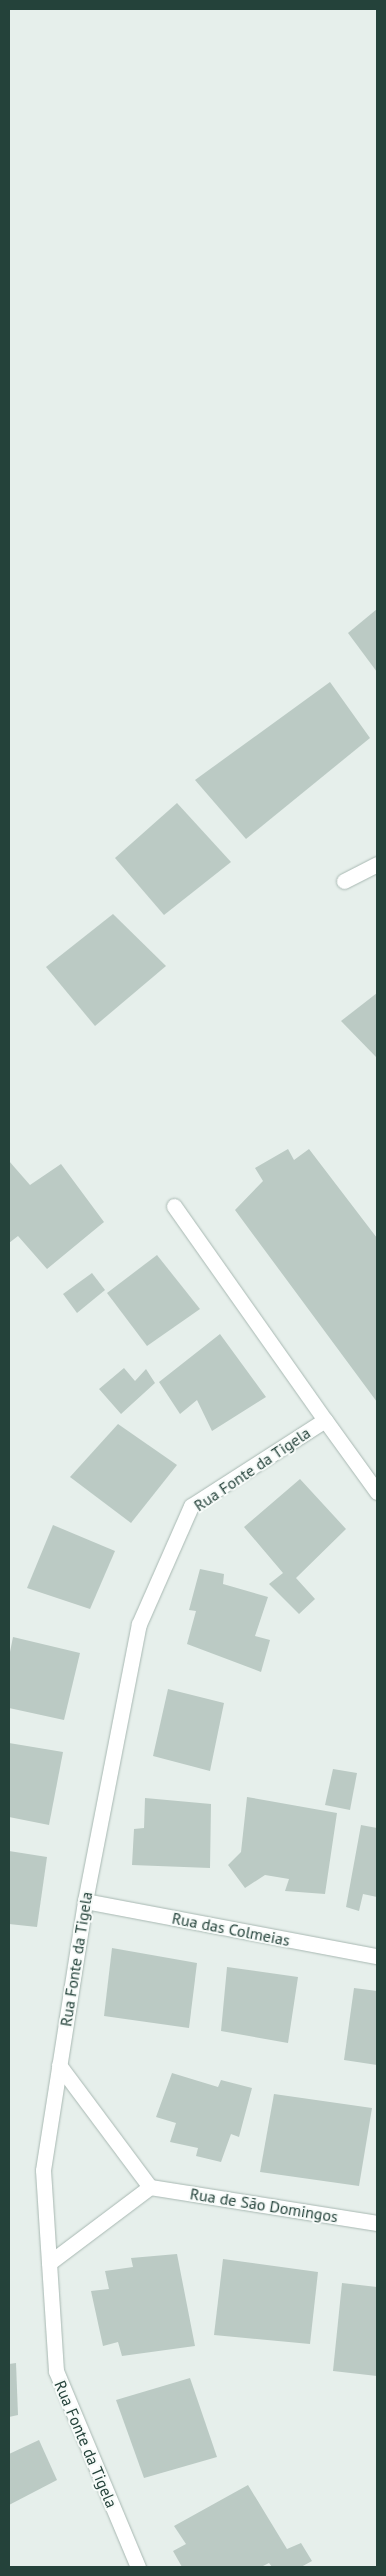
<!DOCTYPE html>
<html>
<head>
<meta charset="utf-8">
<style>
  body { margin:0 }
  #map { position:relative; width:386px; height:2576px; overflow:hidden; background:#e6efeb; font-family:"PT Sans",sans-serif }
  div>[style] { position:absolute }
  [style*='--x'] { left:calc(var(--x)*1px); top:calc(var(--y)*1px); width:calc(var(--w)*1px); rotate:calc(var(--a)*1deg) }
  .building>* { inset:0; background:#bbcac4 }
  .roads { filter:drop-shadow(0 0 1px #a8b8b2) drop-shadow(0 0 1px #a8b8b2) }
  .minor>* { height:15px; margin:-7.5px; padding:0 7.5px; transform-origin:7.5px; border-radius:7.5px; background:#fff }
  span { translate:-50% -50%; white-space:nowrap; text-align:center; line-height:1.15; -webkit-text-stroke:4px #f7fbf9; paint-order:stroke }
  .street-label { font-size:16px; color:#24423a }
  .frame { position:absolute; inset:0; border:10px solid #24423a; pointer-events:none }
</style>
</head>
<body>
<div id="map">
  <div class="building">
    <div style="clip-path:polygon(377px 609px,377px 672px,348px 633px)"></div>
    <div style="clip-path:polygon(330px 682px,370px 738px,246px 839px,195px 780px)"></div>
    <div style="clip-path:polygon(177px 803px,231px 862px,164px 915px,115px 858px)"></div>
    <div style="clip-path:polygon(113px 914px,166px 966px,95px 1026px,46px 967px)"></div>
    <div style="clip-path:polygon(377px 993px,377px 1058px,341px 1021px)"></div>
    <div style="clip-path:polygon(288px 1149px,294px 1160px,309px 1149px,377px 1238px,377px 1402px,235px 1210px,263px 1181px,255px 1168px)"></div>
    <div style="clip-path:polygon(9px 1161px,30px 1185px,61px 1164px,104px 1222px,47px 1269px,18px 1236px,9px 1243px)"></div>
    <div style="clip-path:polygon(157px 1255px,200px 1309px,147px 1346px,107px 1293px)"></div>
    <div style="clip-path:polygon(92px 1273px,105px 1290px,77px 1313px,63px 1294px)"></div>
    <div style="clip-path:polygon(220px 1334px,266px 1397px,212px 1431px,197px 1400px,180px 1414px,159px 1382px)"></div>
    <div style="clip-path:polygon(124px 1368px,135px 1381px,146px 1369px,155px 1383px,121px 1414px,99px 1389px)"></div>
    <div style="clip-path:polygon(118px 1424px,177px 1465px,131px 1523px,70px 1477px)"></div>
    <div style="clip-path:polygon(300px 1479px,346px 1529px,296px 1578px,315px 1599px,299px 1614px,269px 1584px,283px 1573px,244px 1527px)"></div>
    <div style="clip-path:polygon(53px 1525px,115px 1551px,90px 1609px,27px 1588px)"></div>
    <div style="clip-path:polygon(200px 1569px,224px 1574px,223px 1584px,268px 1597px,255px 1636px,270px 1640px,261px 1672px,187px 1644px,196px 1611px,189px 1610px)"></div>
    <div style="clip-path:polygon(13px 1637px,80px 1653px,64px 1720px,9px 1708px,9px 1657px)"></div>
    <div style="clip-path:polygon(168px 1689px,224px 1703px,210px 1771px,153px 1756px)"></div>
    <div style="clip-path:polygon(9px 1743px,63px 1752px,49px 1825px,9px 1817px)"></div>
    <div style="clip-path:polygon(333px 1769px,357px 1773px,350px 1810px,325px 1805px)"></div>
    <div style="clip-path:polygon(247px 1797px,337px 1813px,325px 1894px,285px 1891px,289px 1879px,265px 1875px,245px 1888px,228px 1865px,241px 1852px)"></div>
    <div style="clip-path:polygon(145px 1798px,211px 1804px,210px 1868px,132px 1865px,134px 1829px,144px 1828px)"></div>
    <div style="clip-path:polygon(361px 1825px,377px 1828px,377px 1897px,363px 1894px,359px 1911px,346px 1907px)"></div>
    <div style="clip-path:polygon(9px 1851px,47px 1857px,37px 1927px,9px 1924px)"></div>
    <div style="clip-path:polygon(112px 1948px,197px 1963px,189px 2028px,104px 2016px)"></div>
    <div style="clip-path:polygon(227px 1967px,298px 1977px,288px 2043px,221px 2031px)"></div>
    <div style="clip-path:polygon(354px 1988px,377px 1991px,377px 2065px,344px 2060px)"></div>
    <div style="clip-path:polygon(172px 2073px,218px 2087px,221px 2080px,252px 2088px,239px 2137px,231px 2134px,221px 2162px,196px 2156px,198px 2148px,170px 2142px,176px 2123px,156px 2117px)"></div>
    <div style="clip-path:polygon(274px 2094px,372px 2108px,359px 2186px,260px 2172px)"></div>
    <div style="clip-path:polygon(177px 2254px,195px 2346px,122px 2356px,118px 2342px,103px 2346px,91px 2291px,109px 2289px,105px 2271px,133px 2267px,131px 2258px)"></div>
    <div style="clip-path:polygon(223px 2259px,318px 2272px,310px 2344px,214px 2335px)"></div>
    <div style="clip-path:polygon(342px 2283px,377px 2287px,377px 2376px,333px 2371px)"></div>
    <div style="clip-path:polygon(16px 2363px,18px 2415px,9px 2417px,9px 2364px)"></div>
    <div style="clip-path:polygon(190px 2378px,217px 2457px,144px 2478px,116px 2400px)"></div>
    <div style="clip-path:polygon(39px 2440px,57px 2480px,9px 2505px,9px 2454px)"></div>
    <div style="clip-path:polygon(248px 2485px,287px 2549px,301px 2543px,312px 2561px,301px 2567px,272px 2567px,269px 2563px,261px 2567px,182px 2567px,173px 2551px,186px 2544px,174px 2526px)"></div>
  </div>
  <div class="roads">
    <div class="minor">
      <div style="--x:344;--y:881;--w:37;--a:-27"></div>
      <div style="--x:174;--y:1206;--w:262;--a:54.8"></div>
      <div style="--x:85;--y:1901;--w:297;--a:10.7"></div>
      <div style="--x:59;--y:2065;--w:152;--a:53.3"></div>
      <div style="--x:150;--y:2187;--w:230;--a:9"></div>
      <div style="--x:49;--y:2263;--w:126;--a:-37"></div>
      <div style="--x:138;--y:2567;--w:212;--a:-112.7"></div>
      <div style="--x:56;--y:2371;--w:201;--a:-93.7"></div>
      <div style="--x:43;--y:2170;--w:272;--a:-81.1"></div>
      <div style="--x:85;--y:1901;--w:282;--a:-79"></div>
      <div style="--x:139;--y:1624;--w:129;--a:-66.2"></div>
      <div style="--x:191;--y:1506;--w:159;--a:-32.7"></div>
      <div style="--x:325;--y:1420;--w:89;--a:54.2"></div>
    </div>
  </div>
  <div class="street-label">
    <span style="left:252px;top:1469px;rotate:-34deg">Rua Fonte da Tigela</span>
    <span style="left:231px;top:1929px;rotate:11deg">Rua das Colmeias</span>
    <span style="left:76px;top:1959px;rotate:-81deg">Rua Fonte da Tigela</span>
    <span style="left:264px;top:2205px;rotate:9deg">Rua de São Domingos</span>
    <span style="left:86px;top:2444px;rotate:67deg">Rua Fonte da Tigela</span>
  </div>
  <div class="frame"></div>
</div>
</body>
</html>
